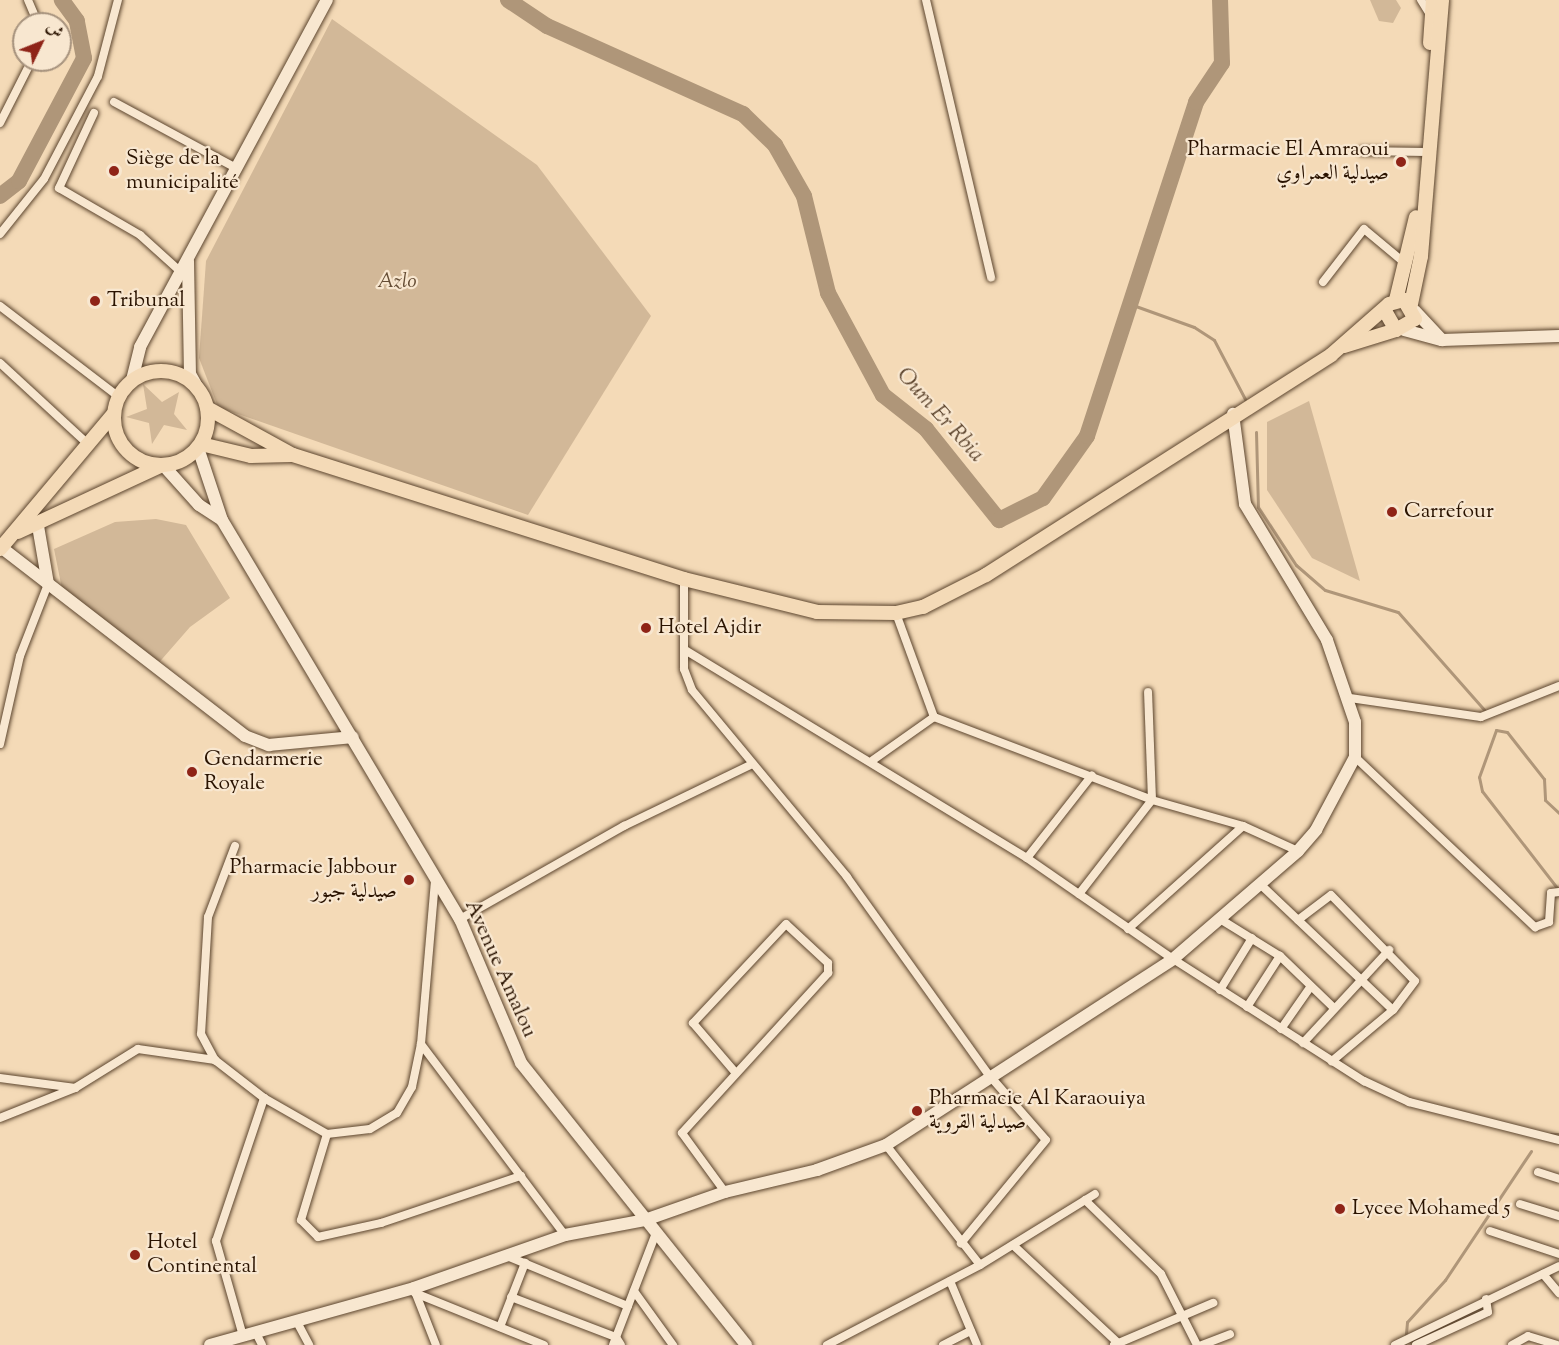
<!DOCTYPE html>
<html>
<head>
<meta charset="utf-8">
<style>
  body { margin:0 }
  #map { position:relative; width:1559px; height:1345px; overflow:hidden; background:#f4dab7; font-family:"Sorts Mill Goudy",Amiri,serif }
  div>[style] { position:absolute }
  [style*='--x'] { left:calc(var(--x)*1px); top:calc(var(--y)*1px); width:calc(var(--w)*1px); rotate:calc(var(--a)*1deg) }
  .green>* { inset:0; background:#d2b898 }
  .stream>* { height:3px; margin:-1.5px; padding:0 1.5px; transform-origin:1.5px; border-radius:1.5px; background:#af9679 }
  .river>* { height:16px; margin:-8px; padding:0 8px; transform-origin:8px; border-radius:8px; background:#af9679 }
  .roads { filter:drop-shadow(0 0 2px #5c452e) drop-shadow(0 0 2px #5c452e) }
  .street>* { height:8px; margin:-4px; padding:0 4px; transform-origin:4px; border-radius:4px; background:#f8e7d0 }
  .secondary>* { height:12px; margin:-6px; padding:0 6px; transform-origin:6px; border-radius:6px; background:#f8e7d0 }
  .primary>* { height:14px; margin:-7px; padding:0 7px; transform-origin:7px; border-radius:7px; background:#f4dab7 }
  .primary>.ring { margin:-7px; padding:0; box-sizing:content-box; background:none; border:14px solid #f4dab7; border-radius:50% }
  .dots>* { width:16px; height:16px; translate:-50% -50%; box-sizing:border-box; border:3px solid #f8e7d0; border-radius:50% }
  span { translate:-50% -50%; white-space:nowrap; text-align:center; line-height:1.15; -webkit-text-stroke:4.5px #f8e7d0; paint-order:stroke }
  .poi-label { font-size:21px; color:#2a1300 }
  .right { translate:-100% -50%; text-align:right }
  .left { translate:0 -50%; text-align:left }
  .park-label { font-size:21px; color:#654d35; font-style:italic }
  .street-label { font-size:21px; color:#2a1300 }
  .water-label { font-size:22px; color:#5f4730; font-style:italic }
  .north { position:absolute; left:12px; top:12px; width:60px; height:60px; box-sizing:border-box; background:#f8e7d0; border:2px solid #a6927d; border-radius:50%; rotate:47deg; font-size:16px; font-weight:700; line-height:24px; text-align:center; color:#2a1300 }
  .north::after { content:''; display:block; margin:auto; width:21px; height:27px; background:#8f2418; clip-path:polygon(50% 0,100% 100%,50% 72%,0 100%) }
</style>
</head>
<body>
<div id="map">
  <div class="green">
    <div style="clip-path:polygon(1370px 0,1396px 0,1401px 8px,1393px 23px,1379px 21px)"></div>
    <div style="clip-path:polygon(332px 19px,537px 165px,651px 316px,528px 515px,218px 407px,199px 358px,206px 261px)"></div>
    <div style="clip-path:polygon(143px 384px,162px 402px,179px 392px,174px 414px,187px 430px,164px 425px,152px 444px,149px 423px,126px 417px,147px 409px)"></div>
    <div style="clip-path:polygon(1309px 401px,1360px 581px,1312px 558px,1267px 490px,1267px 422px)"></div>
    <div style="clip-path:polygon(156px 519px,186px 525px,230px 598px,190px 627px,156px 666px,62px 589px,54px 549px,115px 522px)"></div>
  </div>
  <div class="stream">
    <div style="--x:1130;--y:304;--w:68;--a:19.8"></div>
    <div style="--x:1194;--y:327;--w:24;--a:33"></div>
    <div style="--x:1214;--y:340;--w:67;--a:62.3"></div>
    <div style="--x:1256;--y:432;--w:75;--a:88.5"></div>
    <div style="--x:1258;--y:507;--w:69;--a:56.8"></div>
    <div style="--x:1296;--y:565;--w:38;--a:41"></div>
    <div style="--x:1325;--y:590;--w:76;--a:16.8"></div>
    <div style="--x:1398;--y:612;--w:135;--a:48.6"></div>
    <div style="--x:1558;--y:889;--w:124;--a:-127.8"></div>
    <div style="--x:1482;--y:791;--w:14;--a:-102"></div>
    <div style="--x:1479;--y:777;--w:50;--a:-70.1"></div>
    <div style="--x:1496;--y:730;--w:11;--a:10"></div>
    <div style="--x:1507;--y:732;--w:60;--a:51.8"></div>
    <div style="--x:1544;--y:779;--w:21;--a:87"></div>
    <div style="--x:1545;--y:800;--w:19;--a:43"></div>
    <div style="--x:1550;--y:1134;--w:9;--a:0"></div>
    <div style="--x:1405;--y:1345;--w:23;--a:-85"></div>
    <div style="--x:1407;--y:1322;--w:57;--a:-47.9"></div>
    <div style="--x:1445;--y:1280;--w:155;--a:-56.3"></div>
  </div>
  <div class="river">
    <div style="--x:508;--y:0;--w:47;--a:33.7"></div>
    <div style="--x:547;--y:26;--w:215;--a:24.2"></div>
    <div style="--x:743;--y:114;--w:45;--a:44.1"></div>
    <div style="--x:775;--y:145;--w:59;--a:60.4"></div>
    <div style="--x:804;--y:196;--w:100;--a:76.1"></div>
    <div style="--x:828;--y:293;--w:116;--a:61.7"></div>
    <div style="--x:883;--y:395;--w:55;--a:38.3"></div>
    <div style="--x:926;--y:429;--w:117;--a:51.3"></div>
    <div style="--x:999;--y:520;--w:49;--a:-26.6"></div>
    <div style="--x:1043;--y:498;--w:76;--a:-54.6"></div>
    <div style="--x:1087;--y:436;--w:351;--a:-71.9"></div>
    <div style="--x:1196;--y:102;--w:47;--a:-56.3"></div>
    <div style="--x:1222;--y:63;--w:63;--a:-91.8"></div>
    <div style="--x:0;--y:196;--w:24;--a:-38"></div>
    <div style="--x:19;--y:181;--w:139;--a:-62.1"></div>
    <div style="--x:84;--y:58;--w:38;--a:-101"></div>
    <div style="--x:77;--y:21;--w:26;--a:-126"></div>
  </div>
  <div class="roads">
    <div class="street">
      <div style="--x:28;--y:0;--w:26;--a:67"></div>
      <div style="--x:926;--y:0;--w:285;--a:76.8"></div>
      <div style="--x:1421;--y:0;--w:19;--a:58"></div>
      <div style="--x:114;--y:102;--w:139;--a:28.4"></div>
      <div style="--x:94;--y:113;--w:83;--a:115"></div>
      <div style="--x:59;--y:188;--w:94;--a:30.1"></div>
      <div style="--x:140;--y:235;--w:55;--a:42.1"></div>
      <div style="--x:0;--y:123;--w:71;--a:-63.1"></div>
      <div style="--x:1362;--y:151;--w:60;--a:1"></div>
      <div style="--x:0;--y:234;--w:70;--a:-51.3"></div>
      <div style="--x:44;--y:179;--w:116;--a:-62.3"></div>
      <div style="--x:98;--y:76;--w:79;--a:-75.3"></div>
      <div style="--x:1323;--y:282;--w:67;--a:-52.3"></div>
      <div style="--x:1364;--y:229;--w:55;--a:39.8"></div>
      <div style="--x:0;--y:306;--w:150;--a:37.4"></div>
      <div style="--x:0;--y:363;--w:121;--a:42.7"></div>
      <div style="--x:684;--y:579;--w:90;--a:90"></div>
      <div style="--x:684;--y:669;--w:22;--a:69"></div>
      <div style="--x:692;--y:690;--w:243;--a:50.3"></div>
      <div style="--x:847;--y:877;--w:244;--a:54.4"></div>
      <div style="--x:989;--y:1075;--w:86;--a:48.8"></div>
      <div style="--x:1046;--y:1140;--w:134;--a:129.5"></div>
      <div style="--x:685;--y:650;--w:400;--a:31.3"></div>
      <div style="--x:1027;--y:858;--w:178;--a:34.7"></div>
      <div style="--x:1173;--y:959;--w:227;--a:32.6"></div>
      <div style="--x:1364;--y:1081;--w:50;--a:25"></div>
      <div style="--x:1409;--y:1102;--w:155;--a:14.2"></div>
      <div style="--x:1350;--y:698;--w:132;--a:8.3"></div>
      <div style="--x:1481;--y:717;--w:84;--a:-21.7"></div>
      <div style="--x:934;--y:717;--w:233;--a:20.8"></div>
      <div style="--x:1152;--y:800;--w:95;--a:15.9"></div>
      <div style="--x:1243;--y:826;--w:60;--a:24.4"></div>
      <div style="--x:0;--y:744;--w:90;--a:-77.2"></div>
      <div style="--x:20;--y:656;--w:77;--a:-68.7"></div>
      <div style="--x:1355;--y:757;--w:248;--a:43.4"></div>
      <div style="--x:1535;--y:927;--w:15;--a:-20"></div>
      <div style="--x:1549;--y:922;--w:29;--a:-86"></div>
      <div style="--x:1551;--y:893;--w:8;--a:-7"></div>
      <div style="--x:873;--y:760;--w:75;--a:-35.2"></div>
      <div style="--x:934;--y:717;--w:111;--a:-110.1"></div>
      <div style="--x:235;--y:846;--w:76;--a:110.8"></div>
      <div style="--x:208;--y:917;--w:117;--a:93.4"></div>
      <div style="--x:201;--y:1034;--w:30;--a:62"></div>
      <div style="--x:215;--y:1060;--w:62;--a:37.8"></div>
      <div style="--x:1027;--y:858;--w:105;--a:-51.9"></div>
      <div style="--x:1260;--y:884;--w:183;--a:43.5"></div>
      <div style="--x:1079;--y:894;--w:119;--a:-52.2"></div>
      <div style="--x:1152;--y:800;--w:108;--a:-92.1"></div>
      <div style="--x:460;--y:919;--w:189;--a:-29.6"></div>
      <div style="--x:624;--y:826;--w:140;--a:-25.8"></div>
      <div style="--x:1220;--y:919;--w:70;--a:31.7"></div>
      <div style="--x:1280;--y:956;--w:74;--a:43.9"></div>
      <div style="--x:1298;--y:920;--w:41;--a:-37.1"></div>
      <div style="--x:1331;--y:895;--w:120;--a:45.7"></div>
      <div style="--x:1415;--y:981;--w:36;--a:127"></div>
      <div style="--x:1393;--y:1010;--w:80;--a:140.1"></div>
      <div style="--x:1128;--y:929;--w:154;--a:-41.8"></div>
      <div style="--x:1220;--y:990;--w:61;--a:-58.4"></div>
      <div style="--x:1247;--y:1007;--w:61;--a:-57.1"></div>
      <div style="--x:1281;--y:1029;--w:52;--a:-55.1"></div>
      <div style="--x:1303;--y:1043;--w:127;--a:-47.2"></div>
      <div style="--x:421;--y:1044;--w:239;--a:53"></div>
      <div style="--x:0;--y:1078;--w:76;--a:7.6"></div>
      <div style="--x:75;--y:1088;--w:81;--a:158.2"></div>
      <div style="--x:75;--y:1088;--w:74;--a:-31.8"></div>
      <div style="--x:138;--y:1049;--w:78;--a:8.1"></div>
      <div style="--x:327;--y:1134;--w:90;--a:106.8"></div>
      <div style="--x:301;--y:1220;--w:24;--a:45"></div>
      <div style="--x:318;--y:1237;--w:65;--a:-12.5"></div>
      <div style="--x:381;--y:1223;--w:148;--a:-18.6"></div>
      <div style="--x:886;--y:1145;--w:152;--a:51.9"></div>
      <div style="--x:1538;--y:1172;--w:22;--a:18"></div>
      <div style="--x:725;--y:1192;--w:73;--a:-126.1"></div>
      <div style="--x:682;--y:1133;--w:217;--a:-47.6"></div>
      <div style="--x:828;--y:973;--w:10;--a:-90"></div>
      <div style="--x:828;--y:963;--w:57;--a:-137.1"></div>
      <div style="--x:786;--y:924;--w:136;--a:133.2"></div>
      <div style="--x:693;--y:1023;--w:65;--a:49.4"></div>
      <div style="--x:1085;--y:1200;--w:106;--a:44.2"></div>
      <div style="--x:1161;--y:1274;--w:80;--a:63.1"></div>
      <div style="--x:1520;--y:1204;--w:41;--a:17.1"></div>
      <div style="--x:1490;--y:1231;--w:73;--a:18.4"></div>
      <div style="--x:1013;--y:1245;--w:144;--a:43"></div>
      <div style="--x:507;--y:1256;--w:131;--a:22.5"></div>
      <div style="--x:1543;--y:1274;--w:25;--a:50"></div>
      <div style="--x:950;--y:1281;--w:69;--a:67.1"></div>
      <div style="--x:414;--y:1289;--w:60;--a:68.6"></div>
      <div style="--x:634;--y:1291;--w:67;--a:54.2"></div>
      <div style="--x:415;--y:1293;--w:139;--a:22"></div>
      <div style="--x:511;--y:1297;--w:112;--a:20.9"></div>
      <div style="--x:616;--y:1337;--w:9;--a:58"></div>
      <div style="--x:297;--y:1322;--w:26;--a:62"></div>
      <div style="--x:500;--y:1327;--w:69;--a:-68.7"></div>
      <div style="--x:256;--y:1333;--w:13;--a:63"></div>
      <div style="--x:243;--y:1336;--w:99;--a:-105.9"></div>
      <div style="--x:216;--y:1241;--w:151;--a:-71.4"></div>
      <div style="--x:264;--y:1098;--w:73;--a:29.7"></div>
      <div style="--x:327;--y:1134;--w:43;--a:-6.6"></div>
      <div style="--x:370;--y:1129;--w:31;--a:-31"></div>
      <div style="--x:397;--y:1113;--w:30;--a:-60"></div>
      <div style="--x:412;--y:1087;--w:44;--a:-78.2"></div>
      <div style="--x:421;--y:1044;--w:165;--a:-85.1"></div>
      <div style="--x:613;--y:1345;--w:120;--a:-69"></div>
      <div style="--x:827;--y:1345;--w:173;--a:-27.6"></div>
      <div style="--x:980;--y:1265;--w:135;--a:-31.7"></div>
      <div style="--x:943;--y:1345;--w:31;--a:-27"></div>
      <div style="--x:1114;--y:1345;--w:108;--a:-23"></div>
      <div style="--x:1202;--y:1345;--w:30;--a:-21"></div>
      <div style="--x:1395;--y:1345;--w:182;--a:-25.7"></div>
      <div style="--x:1416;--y:1345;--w:79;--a:-24.6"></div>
      <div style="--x:1488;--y:1312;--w:13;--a:-99"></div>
      <div style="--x:1512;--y:1345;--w:18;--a:-29"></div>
      <div style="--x:1528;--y:1336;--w:30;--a:17"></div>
    </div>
    <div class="secondary">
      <div style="--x:188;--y:261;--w:113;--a:89"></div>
      <div style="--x:190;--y:374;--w:18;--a:61"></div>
      <div style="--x:1415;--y:311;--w:40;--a:47"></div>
      <div style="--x:1404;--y:330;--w:39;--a:15"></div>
      <div style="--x:1442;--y:340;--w:117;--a:-2"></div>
      <div style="--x:132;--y:380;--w:34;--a:-76"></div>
      <div style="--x:140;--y:347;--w:394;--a:-61.7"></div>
      <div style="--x:198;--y:448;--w:76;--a:71.6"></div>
      <div style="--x:222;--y:520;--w:465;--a:59.2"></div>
      <div style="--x:460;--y:919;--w:156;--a:67"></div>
      <div style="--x:521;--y:1063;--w:361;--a:51.4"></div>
      <div style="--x:164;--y:466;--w:52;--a:48.1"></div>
      <div style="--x:199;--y:505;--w:27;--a:33"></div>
      <div style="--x:38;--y:526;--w:59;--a:80.2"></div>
      <div style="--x:2;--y:548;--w:307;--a:37.7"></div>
      <div style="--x:245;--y:736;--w:26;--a:21"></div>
      <div style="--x:269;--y:745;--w:84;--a:-5.4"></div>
      <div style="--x:210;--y:1345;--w:212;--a:-15.6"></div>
      <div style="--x:414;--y:1288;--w:160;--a:-19.3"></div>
      <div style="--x:565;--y:1235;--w:81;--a:-10.6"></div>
      <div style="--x:645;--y:1220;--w:85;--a:-19.3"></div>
      <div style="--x:725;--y:1192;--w:95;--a:-13.4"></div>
      <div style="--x:817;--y:1170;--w:73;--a:-19.9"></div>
      <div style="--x:886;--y:1145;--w:342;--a:-32.9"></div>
      <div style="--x:1173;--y:959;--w:165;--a:-40.8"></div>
      <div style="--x:1298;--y:851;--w:28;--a:-49"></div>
      <div style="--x:1316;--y:830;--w:83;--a:-61.9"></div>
      <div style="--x:1355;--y:757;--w:35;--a:-90"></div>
      <div style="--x:1355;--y:722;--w:87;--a:-108.9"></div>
      <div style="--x:1327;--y:640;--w:159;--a:-121.1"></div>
      <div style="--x:1245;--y:504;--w:91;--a:-97.6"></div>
    </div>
    <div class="primary">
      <div style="--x:1430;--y:43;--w:43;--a:-86"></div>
      <div style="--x:1396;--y:300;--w:85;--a:-76.5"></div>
      <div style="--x:1411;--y:304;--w:49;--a:-78.2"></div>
      <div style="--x:1421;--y:256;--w:257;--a:-85.3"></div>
      <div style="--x:1344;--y:346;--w:54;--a:-17.1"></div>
      <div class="ring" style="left:114px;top:371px;width:80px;height:80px"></div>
      <div style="--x:207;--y:408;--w:98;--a:28.7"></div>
      <div style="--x:293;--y:455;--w:410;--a:17.6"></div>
      <div style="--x:684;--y:579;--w:137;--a:13.9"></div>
      <div style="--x:817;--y:612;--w:79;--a:0.7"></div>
      <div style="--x:896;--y:613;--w:28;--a:-13"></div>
      <div style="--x:923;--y:607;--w:71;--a:-26.9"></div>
      <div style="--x:986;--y:575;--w:409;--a:-32.5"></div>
      <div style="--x:1331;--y:355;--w:77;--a:-41.3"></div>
      <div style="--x:1389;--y:304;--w:16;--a:-15"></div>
      <div style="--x:1404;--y:300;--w:22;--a:60"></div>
      <div style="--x:1415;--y:319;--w:22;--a:150"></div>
      <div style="--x:1396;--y:330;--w:22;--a:-120"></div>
      <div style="--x:201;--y:444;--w:51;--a:13.5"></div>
      <div style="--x:251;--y:456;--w:40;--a:-1.4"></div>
      <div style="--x:18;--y:532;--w:157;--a:-24.9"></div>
      <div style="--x:0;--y:549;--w:177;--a:-50"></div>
    </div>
  </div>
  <div class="dots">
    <div style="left:1401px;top:162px;background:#8f2418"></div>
    <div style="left:114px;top:171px;background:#8f2418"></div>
    <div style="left:95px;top:301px;background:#8f2418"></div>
    <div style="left:1392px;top:512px;background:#8f2418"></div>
    <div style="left:646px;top:628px;background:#8f2418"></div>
    <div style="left:192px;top:772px;background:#8f2418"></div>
    <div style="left:409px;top:880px;background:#8f2418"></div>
    <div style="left:917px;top:1111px;background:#8f2418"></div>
    <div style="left:1340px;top:1209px;background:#8f2418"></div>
    <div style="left:135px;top:1255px;background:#8f2418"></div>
  </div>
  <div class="poi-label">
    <span class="right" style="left:1389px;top:162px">Pharmacie El Amraoui<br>صيدلية العمراوي</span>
    <span class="left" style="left:126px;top:171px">Siège de la<br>municipalité</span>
    <span class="left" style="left:107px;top:301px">Tribunal</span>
    <span class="left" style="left:1404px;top:512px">Carrefour</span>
    <span class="left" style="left:658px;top:628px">Hotel Ajdir</span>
    <span class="left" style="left:204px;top:772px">Gendarmerie<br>Royale</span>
    <span class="right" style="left:397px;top:880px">Pharmacie Jabbour<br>صيدلية جبور</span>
    <span class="left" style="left:929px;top:1111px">Pharmacie Al Karaouiya<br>صيدلية القروية</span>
    <span class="left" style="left:1352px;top:1209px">Lycee Mohamed 5</span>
    <span class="left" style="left:147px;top:1255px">Hotel<br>Continental</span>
  </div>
  <div class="park-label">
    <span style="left:397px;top:282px">Azlo</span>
  </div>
  <div class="street-label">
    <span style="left:500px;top:969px;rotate:66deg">Avenue Amalou</span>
  </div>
  <div class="water-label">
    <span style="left:939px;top:416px;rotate:48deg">Oum Er Rbia</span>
  </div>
  <div class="north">ش</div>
</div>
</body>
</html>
